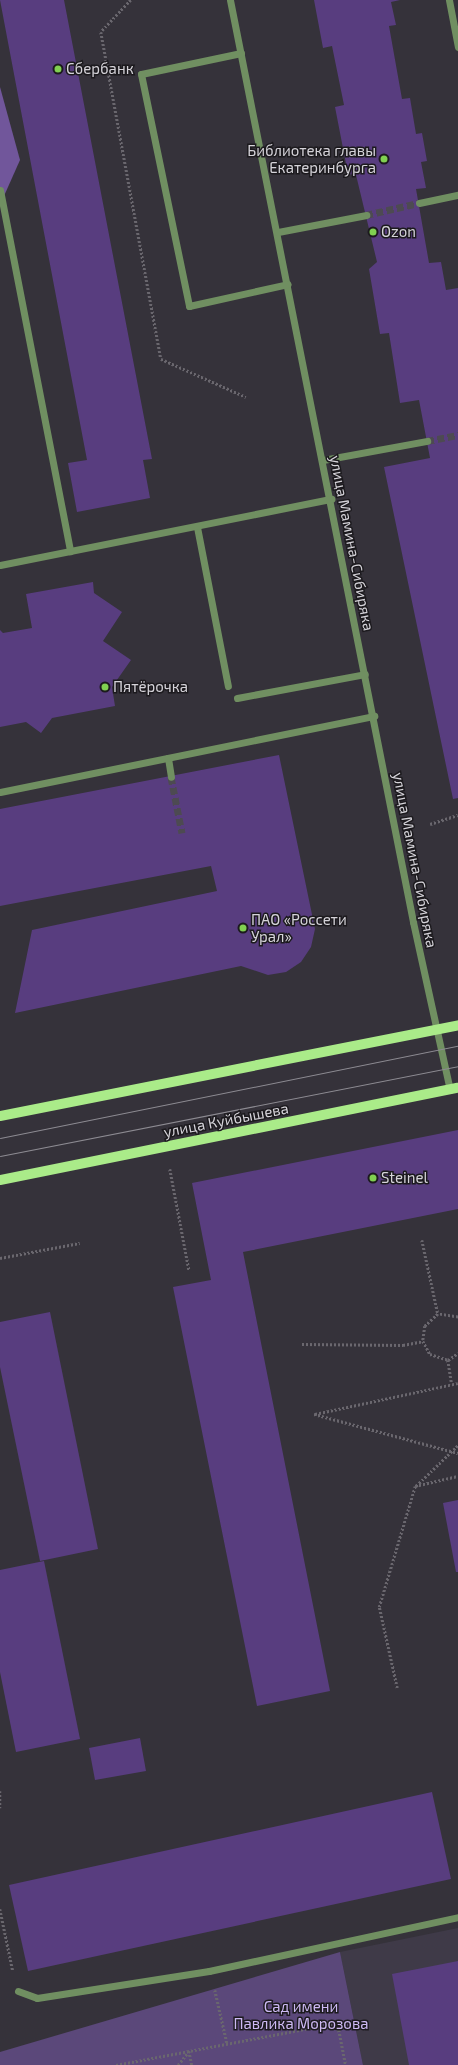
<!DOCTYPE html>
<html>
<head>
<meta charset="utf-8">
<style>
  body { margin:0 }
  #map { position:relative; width:458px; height:2065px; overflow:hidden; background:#35323a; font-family:"Exo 2",sans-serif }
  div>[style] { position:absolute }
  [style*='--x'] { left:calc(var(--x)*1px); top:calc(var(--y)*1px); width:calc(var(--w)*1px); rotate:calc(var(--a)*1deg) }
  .built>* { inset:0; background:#3f3a48 }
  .green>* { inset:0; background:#5b487a }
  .forest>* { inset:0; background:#71569b }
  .building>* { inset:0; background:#583d7f }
  .minor-tunnel>* { height:7px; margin-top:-3.5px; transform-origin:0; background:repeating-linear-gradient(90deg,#4d4a52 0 7px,transparent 0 10.5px) }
  .path>* { height:2.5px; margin-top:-1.25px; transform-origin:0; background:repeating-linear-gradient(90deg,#6a676e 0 2px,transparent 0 4px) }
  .minor>* { height:7px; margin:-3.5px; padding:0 3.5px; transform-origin:3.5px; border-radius:3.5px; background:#708f61 }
  .major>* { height:10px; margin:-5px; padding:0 5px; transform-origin:5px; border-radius:5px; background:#aaeb89 }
  .tram>* { height:1px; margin:-0.5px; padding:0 0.5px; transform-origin:0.5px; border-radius:0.5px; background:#8d8b92 }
  .dots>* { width:11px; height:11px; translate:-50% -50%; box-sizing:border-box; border:2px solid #1c1a1e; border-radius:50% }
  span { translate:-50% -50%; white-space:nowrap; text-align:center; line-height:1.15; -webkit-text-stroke:3px #1c1a1e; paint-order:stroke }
  .poi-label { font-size:15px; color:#d5d3d9 }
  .left { translate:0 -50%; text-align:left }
  .right { translate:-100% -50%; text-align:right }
  .street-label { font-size:15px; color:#d5d3d9 }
  .park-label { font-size:15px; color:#cdb9f3 }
</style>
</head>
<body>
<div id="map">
  <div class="built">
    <div style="clip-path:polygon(458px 1928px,458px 2065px,363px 2065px,340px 1952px)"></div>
  </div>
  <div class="green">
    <div style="clip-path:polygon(340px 1952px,363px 2065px,0 2065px,0 2052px)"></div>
  </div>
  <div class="forest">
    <div style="clip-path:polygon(0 87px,20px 160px,0 205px)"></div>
  </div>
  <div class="building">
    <div style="clip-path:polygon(0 0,64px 0,152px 459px,143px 460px,150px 498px,77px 512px,68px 463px,87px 460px)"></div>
    <div style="clip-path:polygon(314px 0,400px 0,391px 2px,396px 25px,389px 26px,402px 99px,410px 98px,416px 134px,422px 133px,427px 161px,421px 162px,426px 188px,416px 189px,429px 263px,441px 262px,446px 290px,458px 288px,458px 798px,453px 799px,384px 467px,430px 458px,419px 400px,400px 403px,389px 333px,380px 334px,369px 269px,377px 262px,356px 175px,348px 174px,335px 107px,344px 105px,332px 46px,323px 48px)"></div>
    <div style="clip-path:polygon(93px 582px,94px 593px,122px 612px,103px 641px,131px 660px,112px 687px,115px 706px,52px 718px,41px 733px,26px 722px,0 727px,0 630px,3px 633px,32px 628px,26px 594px)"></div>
    <div style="clip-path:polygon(279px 755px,315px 929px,311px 947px,301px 962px,286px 972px,268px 975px,241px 966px,15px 1013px,32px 930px,217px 891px,211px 866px,0 906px,0 809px)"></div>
    <div style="clip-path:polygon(458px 1130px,458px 1209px,243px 1252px,330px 1691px,257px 1706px,173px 1287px,211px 1280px,192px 1183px)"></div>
    <div style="clip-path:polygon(50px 1312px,98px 1549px,40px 1561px,0 1367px,0 1322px)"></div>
    <div style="clip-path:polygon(458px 1500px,458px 1572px,456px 1572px,443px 1503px)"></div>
    <div style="clip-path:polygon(44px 1561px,80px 1739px,16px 1752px,0 1672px,0 1570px)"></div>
    <div style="clip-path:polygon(140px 1738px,146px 1771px,95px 1780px,89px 1748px)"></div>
    <div style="clip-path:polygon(432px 1792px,451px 1879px,28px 1971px,9px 1885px)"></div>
    <div style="clip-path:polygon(458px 1961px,458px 2065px,409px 2065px,392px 1974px)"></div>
  </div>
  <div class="minor-tunnel">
    <div style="--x:366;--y:215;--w:54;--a:-12.8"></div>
    <div style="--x:427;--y:441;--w:32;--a:-11"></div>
    <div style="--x:171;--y:777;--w:57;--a:78.9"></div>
  </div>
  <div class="path">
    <div style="--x:131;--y:0;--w:44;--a:133.2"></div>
    <div style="--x:101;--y:32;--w:332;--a:79.6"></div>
    <div style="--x:161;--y:359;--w:93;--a:24.1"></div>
    <div style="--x:430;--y:824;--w:29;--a:-18"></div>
    <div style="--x:170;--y:1169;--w:103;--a:79.3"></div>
    <div style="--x:422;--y:1240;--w:76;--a:77.8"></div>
    <div style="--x:0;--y:1258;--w:81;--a:-10.6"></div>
    <div style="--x:458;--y:1317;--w:20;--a:-171"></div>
    <div style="--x:438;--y:1314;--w:18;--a:137"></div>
    <div style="--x:425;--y:1326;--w:15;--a:98"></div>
    <div style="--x:423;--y:1341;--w:15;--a:62"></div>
    <div style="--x:430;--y:1354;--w:19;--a:18"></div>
    <div style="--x:448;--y:1360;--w:12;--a:-35"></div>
    <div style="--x:302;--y:1344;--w:101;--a:0.6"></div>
    <div style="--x:403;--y:1345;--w:20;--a:-11"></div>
    <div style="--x:448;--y:1360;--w:24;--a:81"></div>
    <div style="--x:314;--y:1414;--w:149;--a:15.2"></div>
    <div style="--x:315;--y:1414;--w:146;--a:-12.2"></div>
    <div style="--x:416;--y:1486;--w:59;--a:-44.3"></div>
    <div style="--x:397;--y:1688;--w:83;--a:-102.5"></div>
    <div style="--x:379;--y:1607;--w:126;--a:-73.4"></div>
    <div style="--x:415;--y:1486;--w:44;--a:-13.1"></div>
    <div style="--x:0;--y:1791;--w:17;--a:90"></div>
    <div style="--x:0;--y:1909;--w:63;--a:78.2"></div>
    <div style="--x:215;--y:1990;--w:54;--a:77.2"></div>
    <div style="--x:189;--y:2051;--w:14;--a:78"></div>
    <div style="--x:116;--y:2065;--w:218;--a:-10.8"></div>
    <div style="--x:330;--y:2024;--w:11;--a:34"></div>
    <div style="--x:339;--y:2030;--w:36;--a:79"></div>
    <div style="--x:178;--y:2065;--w:18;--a:-52"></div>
  </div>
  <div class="minor">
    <div style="--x:230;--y:0;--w:940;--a:78.77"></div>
    <div style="--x:413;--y:922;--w:172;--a:77.6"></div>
    <div style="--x:449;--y:0;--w:48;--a:79.2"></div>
    <div style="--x:241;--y:53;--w:102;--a:168.1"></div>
    <div style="--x:141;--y:74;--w:237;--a:78.3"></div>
    <div style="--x:189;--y:306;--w:101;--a:-12.5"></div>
    <div style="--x:0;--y:190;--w:368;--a:79"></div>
    <div style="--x:419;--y:203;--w:40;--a:-12"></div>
    <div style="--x:278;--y:232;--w:90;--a:-10.9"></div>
    <div style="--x:323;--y:460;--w:106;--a:-10.4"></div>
    <div style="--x:197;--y:527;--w:162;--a:79"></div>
    <div style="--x:0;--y:565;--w:338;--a:-11.3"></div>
    <div style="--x:237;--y:698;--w:130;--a:-10.6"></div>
    <div style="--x:168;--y:758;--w:19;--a:81"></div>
    <div style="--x:0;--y:792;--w:382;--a:-11.5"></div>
    <div style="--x:18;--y:1991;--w:20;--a:20"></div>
    <div style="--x:37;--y:1998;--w:174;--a:-8.9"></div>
    <div style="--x:209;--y:1971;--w:255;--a:-12.2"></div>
  </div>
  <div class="major">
    <div style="--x:0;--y:1116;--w:467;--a:-11.2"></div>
    <div style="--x:0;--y:1180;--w:467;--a:-11.4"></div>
  </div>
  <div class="tram">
    <div style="--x:0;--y:1138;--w:467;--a:-11.4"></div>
    <div style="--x:0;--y:1156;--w:467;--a:-11.1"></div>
  </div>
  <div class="dots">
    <div style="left:58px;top:69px;background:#80d051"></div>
    <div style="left:384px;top:159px;background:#80d051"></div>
    <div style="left:373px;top:232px;background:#80d051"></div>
    <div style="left:105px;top:687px;background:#80d051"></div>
    <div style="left:243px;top:928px;background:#80d051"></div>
    <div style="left:373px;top:1178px;background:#80d051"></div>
  </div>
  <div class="poi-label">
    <span class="left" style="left:66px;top:69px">Сбербанк</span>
    <span class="right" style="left:376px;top:159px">Библиотека главы<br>Екатеринбурга</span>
    <span class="left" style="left:381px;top:232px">Ozon</span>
    <span class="left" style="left:113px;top:687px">Пятёрочка</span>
    <span class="left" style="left:251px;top:928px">ПАО «Россети<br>Урал»</span>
    <span class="left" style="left:381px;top:1178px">Steinel</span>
  </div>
  <div class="street-label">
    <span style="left:352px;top:543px;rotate:79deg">улица Мамина-Сибиряка</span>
    <span style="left:415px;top:860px;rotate:79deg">улица Мамина-Сибиряка</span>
    <span style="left:226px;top:1120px;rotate:-11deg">улица Куйбышева</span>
  </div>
  <div class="park-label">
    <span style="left:301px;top:2015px">Сад имени<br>Павлика Морозова</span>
  </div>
</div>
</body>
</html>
